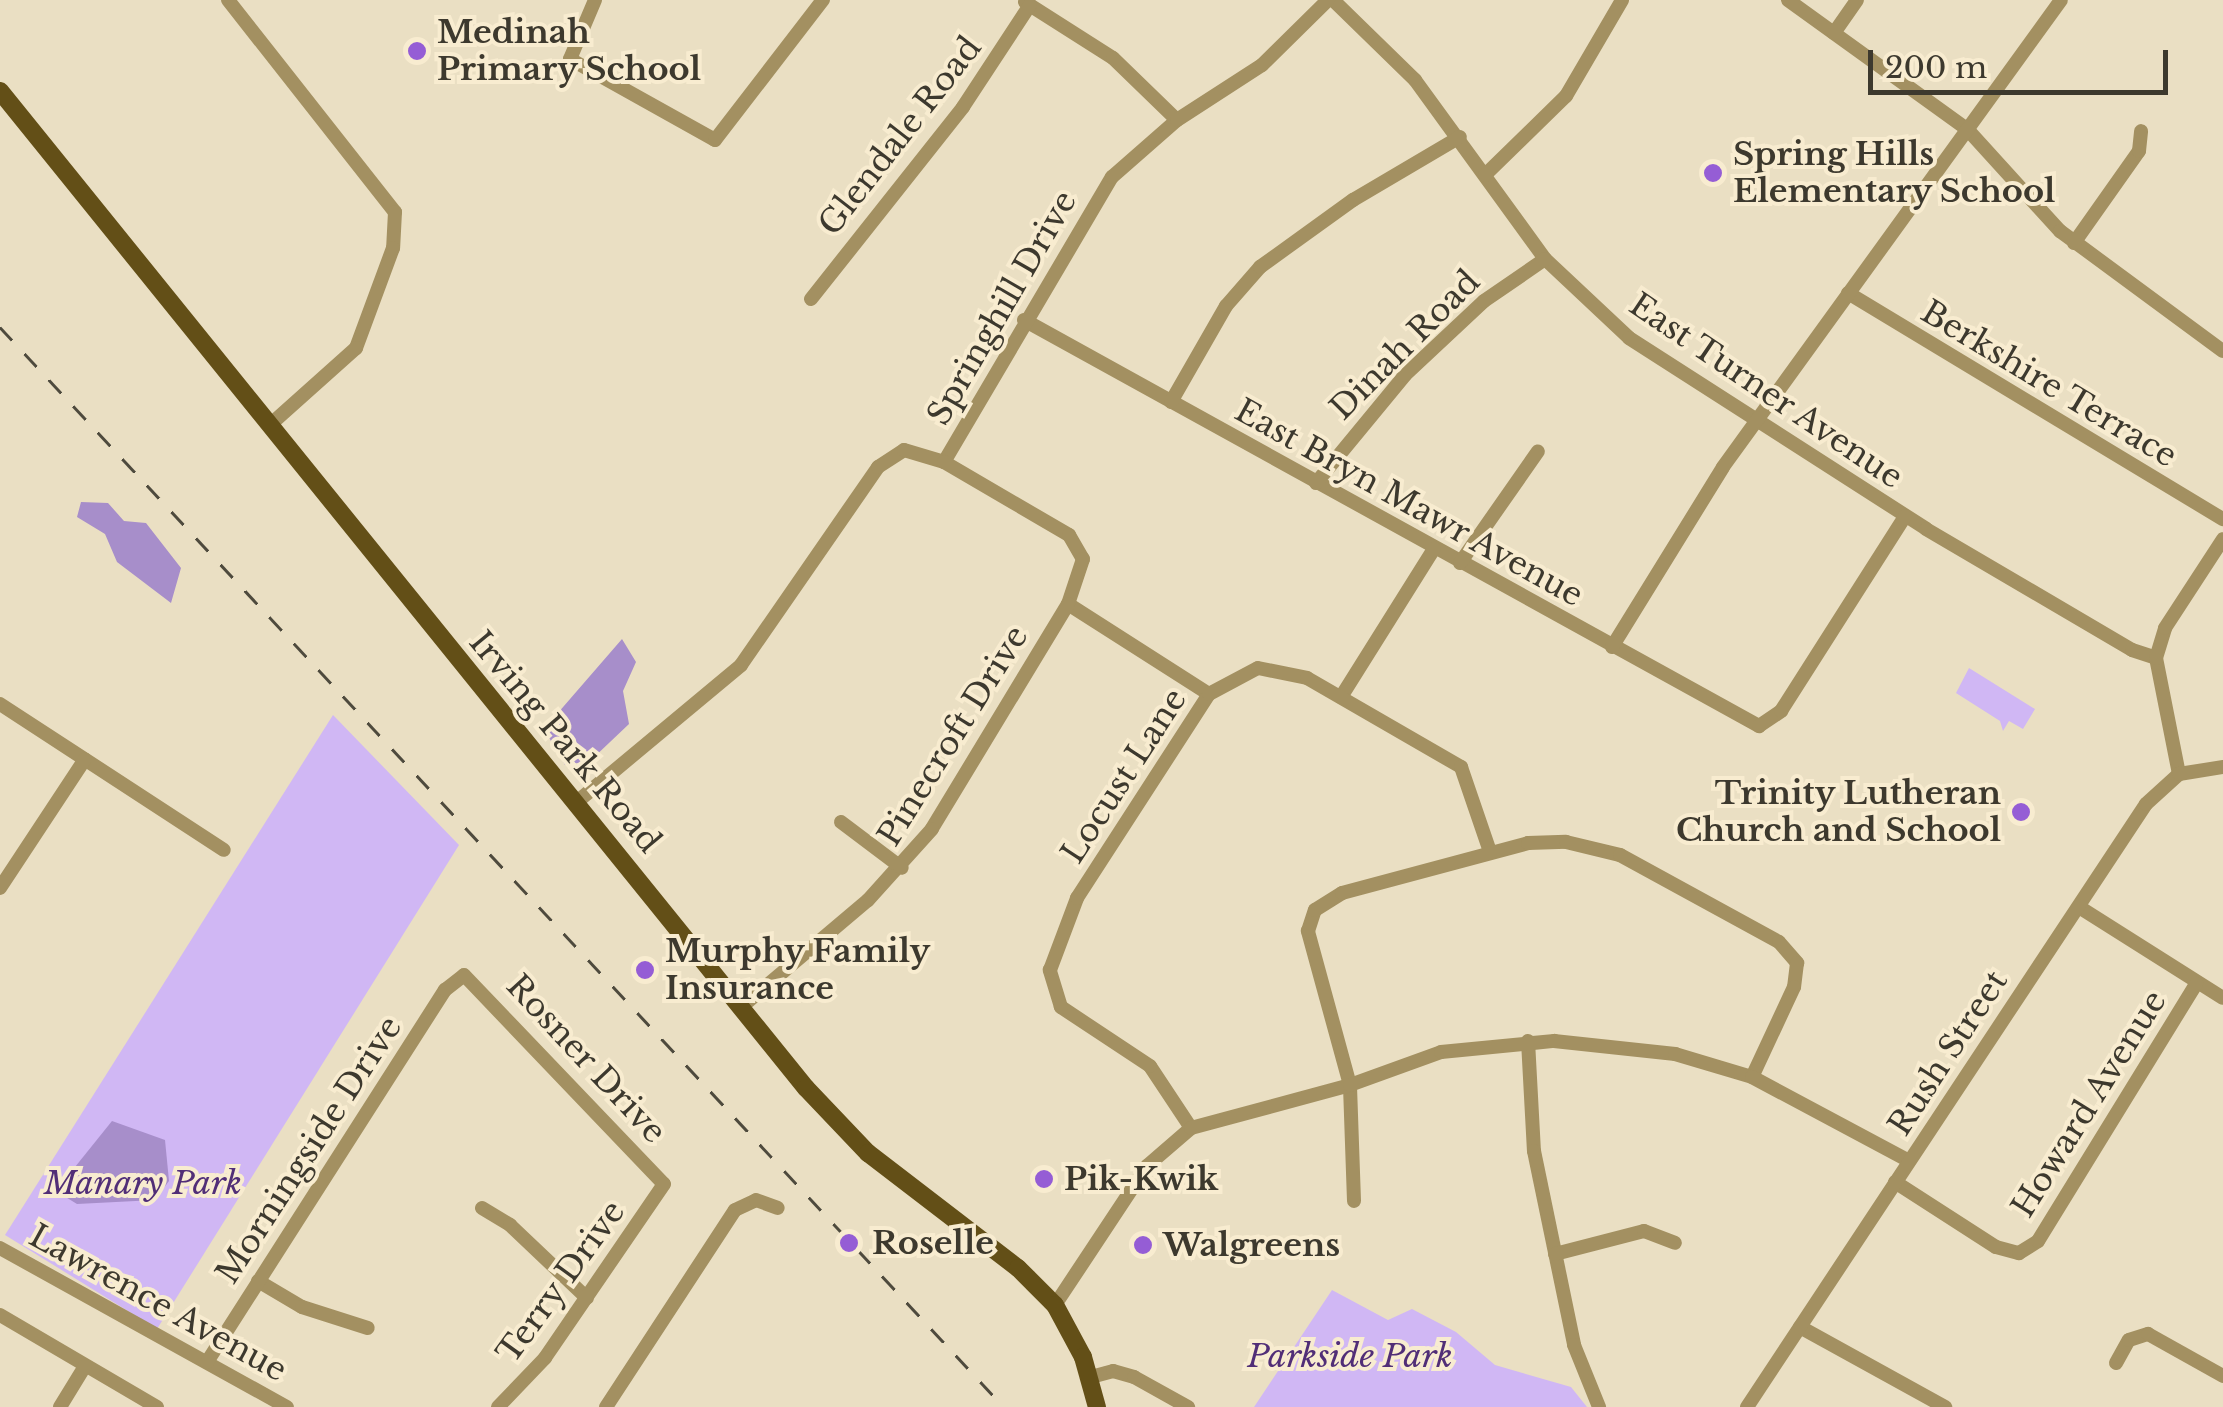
<!DOCTYPE html>
<html>
<head>
<meta charset="utf-8">
<style>
  body { margin:0 }
  #map { position:relative; width:2223px; height:1407px; overflow:hidden; background:#eadfc3; font-family:"Libre Baskerville",serif }
  div>[style] { position:absolute }
  [style*='--x'] { left:calc(var(--x)*1px); top:calc(var(--y)*1px); width:calc(var(--w)*1px); rotate:calc(var(--a)*1deg) }
  .green>* { inset:0; background:#d0b7f4 }
  .water>* { inset:0; background:#a78eca }
  .minor>* { height:14px; margin:-7px; padding:0 7px; transform-origin:7px; border-radius:7px; background:#a39061 }
  .major>* { height:18px; margin:-9px; padding:0 9px; transform-origin:9px; border-radius:9px; background:#634f17 }
  .rail>* { height:2.5px; margin-top:-1.25px; transform-origin:0; background:repeating-linear-gradient(90deg,#4e4a3d 0 18px,transparent 0 36px) }
  .dots>* { width:28px; height:28px; translate:-50% -50%; box-sizing:border-box; border:5px solid #f8ecd0; border-radius:50% }
  span { translate:-50% -50%; white-space:nowrap; text-align:center; line-height:1.15; -webkit-text-stroke:8px #f8ecd0; paint-order:stroke }
  .poi-label { font-size:32px; color:#3d392e; font-weight:700 }
  .left { translate:0 -50%; text-align:left }
  .right { translate:-100% -50%; text-align:right }
  .street-label { font-size:32px; color:#3d392e }
  .park-label { font-size:32px; color:#512e77; font-style:italic }
  .scale { position:absolute; left:1868px; top:50px; width:300px; height:45px; box-sizing:border-box; border:5px solid #3d392e; border-top:0; padding-left:12px; font-size:30px; line-height:35px; white-space:nowrap; color:#3d392e; -webkit-text-stroke:8px #f8ecd0; paint-order:stroke }
</style>
</head>
<body>
<div id="map">
  <div class="green">
    <div style="clip-path:polygon(1969px 668px,2035px 709px,2023px 729px,2009px 721px,2003px 731px,2000px 721px,1956px 693px)"></div>
    <div style="clip-path:polygon(333px 715px,459px 845px,157px 1329px,5px 1235px)"></div>
    <div style="clip-path:polygon(1332px 1290px,1388px 1320px,1412px 1309px,1456px 1332px,1495px 1365px,1571px 1387px,1587px 1407px,1254px 1407px)"></div>
  </div>
  <div class="water">
    <div style="clip-path:polygon(81px 502px,108px 503px,124px 521px,146px 523px,181px 568px,171px 603px,117px 562px,105px 534px,77px 517px)"></div>
    <div style="clip-path:polygon(622px 639px,636px 662px,623px 691px,629px 724px,590px 761px,565px 765px,544px 729px)"></div>
    <div style="clip-path:polygon(112px 1121px,165px 1140px,169px 1181px,155px 1200px,77px 1204px,64px 1196px,71px 1172px)"></div>
  </div>
  <div class="minor">
    <div style="--x:228;--y:0;--w:270;--a:51.8"></div>
    <div style="--x:395;--y:212;--w:36;--a:93"></div>
    <div style="--x:393;--y:248;--w:107;--a:110.3"></div>
    <div style="--x:356;--y:348;--w:114;--a:138.2"></div>
    <div style="--x:595;--y:0;--w:64;--a:113"></div>
    <div style="--x:570;--y:59;--w:166;--a:29.2"></div>
    <div style="--x:715;--y:140;--w:177;--a:-52.4"></div>
    <div style="--x:1333;--y:0;--w:115;--a:44.3"></div>
    <div style="--x:1415;--y:80;--w:221;--a:54"></div>
    <div style="--x:1545;--y:259;--w:115;--a:43.2"></div>
    <div style="--x:1629;--y:338;--w:353;--a:32.7"></div>
    <div style="--x:1926;--y:529;--w:239;--a:30.4"></div>
    <div style="--x:2132;--y:650;--w:25;--a:18"></div>
    <div style="--x:1788;--y:0;--w:222;--a:35.8"></div>
    <div style="--x:1968;--y:130;--w:137;--a:47.7"></div>
    <div style="--x:2060;--y:231;--w:202;--a:36.4"></div>
    <div style="--x:1025;--y:2;--w:104;--a:32.5"></div>
    <div style="--x:1113;--y:58;--w:89;--a:44.1"></div>
    <div style="--x:1834;--y:33;--w:40;--a:-55.1"></div>
    <div style="--x:1485;--y:175;--w:113;--a:-44.3"></div>
    <div style="--x:1566;--y:96;--w:111;--a:-59.7"></div>
    <div style="--x:2074;--y:243;--w:113;--a:-54.8"></div>
    <div style="--x:2139;--y:151;--w:20;--a:-84"></div>
    <div style="--x:1848;--y:293;--w:438;--a:31.1"></div>
    <div style="--x:811;--y:299;--w:245;--a:-51.6"></div>
    <div style="--x:963;--y:107;--w:122;--a:-56.7"></div>
    <div style="--x:1024;--y:320;--w:840;--a:28.92"></div>
    <div style="--x:1759;--y:726;--w:27;--a:-34"></div>
    <div style="--x:1781;--y:711;--w:231;--a:-57.5"></div>
    <div style="--x:1171;--y:402;--w:111;--a:-60.2"></div>
    <div style="--x:1226;--y:306;--w:52;--a:-48.9"></div>
    <div style="--x:1260;--y:267;--w:115;--a:-35.8"></div>
    <div style="--x:1353;--y:200;--w:124;--a:-30.5"></div>
    <div style="--x:944;--y:462;--w:331;--a:-59.5"></div>
    <div style="--x:1112;--y:177;--w:86;--a:-41.2"></div>
    <div style="--x:1177;--y:120;--w:101;--a:-32.9"></div>
    <div style="--x:1262;--y:65;--w:93;--a:-44.6"></div>
    <div style="--x:1316;--y:483;--w:140;--a:-50.5"></div>
    <div style="--x:1405;--y:375;--w:108;--a:-43.1"></div>
    <div style="--x:1484;--y:301;--w:74;--a:-34.5"></div>
    <div style="--x:1460;--y:563;--w:136;--a:-55.1"></div>
    <div style="--x:1068;--y:604;--w:167;--a:32.6"></div>
    <div style="--x:1612;--y:647;--w:211;--a:-58.3"></div>
    <div style="--x:1723;--y:467;--w:576;--a:-54.1"></div>
    <div style="--x:1341;--y:697;--w:175;--a:-57.9"></div>
    <div style="--x:0;--y:704;--w:267;--a:33.1"></div>
    <div style="--x:2179;--y:774;--w:118;--a:-101.2"></div>
    <div style="--x:2156;--y:658;--w:31;--a:-73"></div>
    <div style="--x:2165;--y:628;--w:106;--a:-56.9"></div>
    <div style="--x:578;--y:801;--w:212;--a:-39.8"></div>
    <div style="--x:741;--y:665;--w:241;--a:-55.3"></div>
    <div style="--x:878;--y:467;--w:31;--a:-33"></div>
    <div style="--x:904;--y:450;--w:42;--a:16.7"></div>
    <div style="--x:944;--y:462;--w:145;--a:30.3"></div>
    <div style="--x:1069;--y:535;--w:28;--a:60"></div>
    <div style="--x:1083;--y:559;--w:47;--a:108.4"></div>
    <div style="--x:1068;--y:604;--w:263;--a:121.2"></div>
    <div style="--x:932;--y:829;--w:96;--a:132"></div>
    <div style="--x:868;--y:900;--w:167;--a:139.8"></div>
    <div style="--x:841;--y:822;--w:76;--a:37"></div>
    <div style="--x:0;--y:888;--w:154;--a:-56.6"></div>
    <div style="--x:2079;--y:907;--w:170;--a:32.3"></div>
    <div style="--x:1528;--y:1041;--w:110;--a:86.9"></div>
    <div style="--x:1534;--y:1151;--w:198;--a:78.3"></div>
    <div style="--x:1574;--y:1345;--w:67;--a:68"></div>
    <div style="--x:1191;--y:1128;--w:74;--a:-123.5"></div>
    <div style="--x:1150;--y:1066;--w:107;--a:-146.5"></div>
    <div style="--x:1061;--y:1007;--w:39;--a:-107"></div>
    <div style="--x:1050;--y:970;--w:77;--a:-69.4"></div>
    <div style="--x:1077;--y:898;--w:243;--a:-57.1"></div>
    <div style="--x:1209;--y:694;--w:55;--a:-28"></div>
    <div style="--x:1258;--y:668;--w:50;--a:11.5"></div>
    <div style="--x:1307;--y:678;--w:178;--a:30"></div>
    <div style="--x:1461;--y:767;--w:87;--a:71.1"></div>
    <div style="--x:1895;--y:1182;--w:120;--a:32.8"></div>
    <div style="--x:1996;--y:1247;--w:24;--a:15"></div>
    <div style="--x:2019;--y:1253;--w:22;--a:-32"></div>
    <div style="--x:2038;--y:1241;--w:302;--a:-58.4"></div>
    <div style="--x:1354;--y:1201;--w:116;--a:-92"></div>
    <div style="--x:1350;--y:1085;--w:160;--a:-105.3"></div>
    <div style="--x:1308;--y:931;--w:22;--a:-72"></div>
    <div style="--x:1315;--y:910;--w:32;--a:-32"></div>
    <div style="--x:1342;--y:893;--w:193;--a:-15"></div>
    <div style="--x:1528;--y:843;--w:38;--a:-2"></div>
    <div style="--x:1566;--y:842;--w:56;--a:13.5"></div>
    <div style="--x:1620;--y:855;--w:181;--a:28.7"></div>
    <div style="--x:1779;--y:942;--w:28;--a:49"></div>
    <div style="--x:1797;--y:963;--w:24;--a:97"></div>
    <div style="--x:1794;--y:987;--w:99;--a:115"></div>
    <div style="--x:482;--y:1208;--w:33;--a:31"></div>
    <div style="--x:510;--y:1225;--w:106;--a:43.5"></div>
    <div style="--x:0;--y:1248;--w:328;--a:29"></div>
    <div style="--x:1555;--y:1254;--w:92;--a:-14.5"></div>
    <div style="--x:1644;--y:1231;--w:33;--a:21"></div>
    <div style="--x:258;--y:1281;--w:51;--a:30.6"></div>
    <div style="--x:302;--y:1307;--w:69;--a:17.7"></div>
    <div style="--x:1055;--y:1305;--w:167;--a:-56.5"></div>
    <div style="--x:1147;--y:1166;--w:58;--a:-40.8"></div>
    <div style="--x:1191;--y:1128;--w:165;--a:-15.1"></div>
    <div style="--x:1350;--y:1085;--w:97;--a:-19.9"></div>
    <div style="--x:1441;--y:1052;--w:114;--a:-5.6"></div>
    <div style="--x:1554;--y:1041;--w:122;--a:6.1"></div>
    <div style="--x:1675;--y:1054;--w:80;--a:16.6"></div>
    <div style="--x:1752;--y:1077;--w:178;--a:28.1"></div>
    <div style="--x:0;--y:1315;--w:182;--a:30.4"></div>
    <div style="--x:1800;--y:1327;--w:166;--a:28.9"></div>
    <div style="--x:207;--y:1362;--w:442;--a:-57.4"></div>
    <div style="--x:445;--y:990;--w:24;--a:-38"></div>
    <div style="--x:464;--y:975;--w:289;--a:46.3"></div>
    <div style="--x:664;--y:1184;--w:211;--a:124.4"></div>
    <div style="--x:545;--y:1358;--w:68;--a:133.8"></div>
    <div style="--x:2116;--y:1363;--w:26;--a:-61"></div>
    <div style="--x:2129;--y:1340;--w:20;--a:-18"></div>
    <div style="--x:2148;--y:1334;--w:86;--a:29.2"></div>
    <div style="--x:1091;--y:1377;--w:23;--a:-15"></div>
    <div style="--x:1113;--y:1371;--w:22;--a:16"></div>
    <div style="--x:1134;--y:1377;--w:62;--a:29.1"></div>
    <div style="--x:60;--y:1407;--w:48;--a:-58.6"></div>
    <div style="--x:606;--y:1407;--w:235;--a:-56.8"></div>
    <div style="--x:735;--y:1210;--w:23;--a:-25"></div>
    <div style="--x:756;--y:1200;--w:23;--a:20"></div>
    <div style="--x:1747;--y:1407;--w:723;--a:-56.51"></div>
    <div style="--x:2146;--y:804;--w:45;--a:-42.3"></div>
    <div style="--x:2179;--y:774;--w:45;--a:-9"></div>
  </div>
  <div class="major">
    <div style="--x:0;--y:91;--w:1282;--a:51.05"></div>
    <div style="--x:806;--y:1088;--w:90;--a:46.4"></div>
    <div style="--x:868;--y:1153;--w:189;--a:37.5"></div>
    <div style="--x:1018;--y:1268;--w:52;--a:45"></div>
    <div style="--x:1055;--y:1305;--w:59;--a:61.7"></div>
    <div style="--x:1083;--y:1357;--w:52;--a:74.4"></div>
  </div>
  <div class="rail">
    <div style="--x:0;--y:327;--w:1475;--a:47.09"></div>
  </div>
  <div class="dots">
    <div style="left:417px;top:51px;background:#955dd5"></div>
    <div style="left:1713px;top:173px;background:#955dd5"></div>
    <div style="left:2021px;top:812px;background:#955dd5"></div>
    <div style="left:645px;top:970px;background:#955dd5"></div>
    <div style="left:1044px;top:1179px;background:#955dd5"></div>
    <div style="left:849px;top:1243px;background:#955dd5"></div>
    <div style="left:1143px;top:1245px;background:#955dd5"></div>
  </div>
  <div class="poi-label">
    <span class="left" style="left:437px;top:51px">Medinah<br>Primary School</span>
    <span class="left" style="left:1733px;top:173px">Spring Hills<br>Elementary School</span>
    <span class="right" style="left:2001px;top:812px">Trinity Lutheran<br>Church and School</span>
    <span class="left" style="left:665px;top:970px">Murphy Family<br>Insurance</span>
    <span class="left" style="left:1064px;top:1179px">Pik-Kwik</span>
    <span class="left" style="left:872px;top:1243px">Roselle</span>
    <span class="left" style="left:1163px;top:1245px">Walgreens</span>
  </div>
  <div class="street-label">
    <span style="left:900px;top:136px;rotate:-52deg">Glendale Road</span>
    <span style="left:1002px;top:308px;rotate:-60deg">Springhill Drive</span>
    <span style="left:1405px;top:345px;rotate:-45deg">Dinah Road</span>
    <span style="left:2049px;top:384px;rotate:31deg">Berkshire Terrace</span>
    <span style="left:1766px;top:391px;rotate:34deg">East Turner Avenue</span>
    <span style="left:1409px;top:503px;rotate:29deg">East Bryn Mawr Avenue</span>
    <span style="left:953px;top:736px;rotate:-58deg">Pinecroft Drive</span>
    <span style="left:565px;top:742px;rotate:50deg">Irving Park Road</span>
    <span style="left:1124px;top:776px;rotate:-57deg">Locust Lane</span>
    <span style="left:1948px;top:1053px;rotate:-57deg">Rush Street</span>
    <span style="left:586px;top:1059px;rotate:47deg">Rosner Drive</span>
    <span style="left:2089px;top:1104px;rotate:-58deg">Howard Avenue</span>
    <span style="left:309px;top:1150px;rotate:-57deg">Morningside Drive</span>
    <span style="left:561px;top:1282px;rotate:-54deg">Terry Drive</span>
    <span style="left:158px;top:1303px;rotate:29deg">Lawrence Avenue</span>
  </div>
  <div class="park-label">
    <span style="left:143px;top:1183px">Manary Park</span>
    <span style="left:1350px;top:1356px">Parkside Park</span>
  </div>
  <div class="scale">200 m</div>
</div>
</body>
</html>
